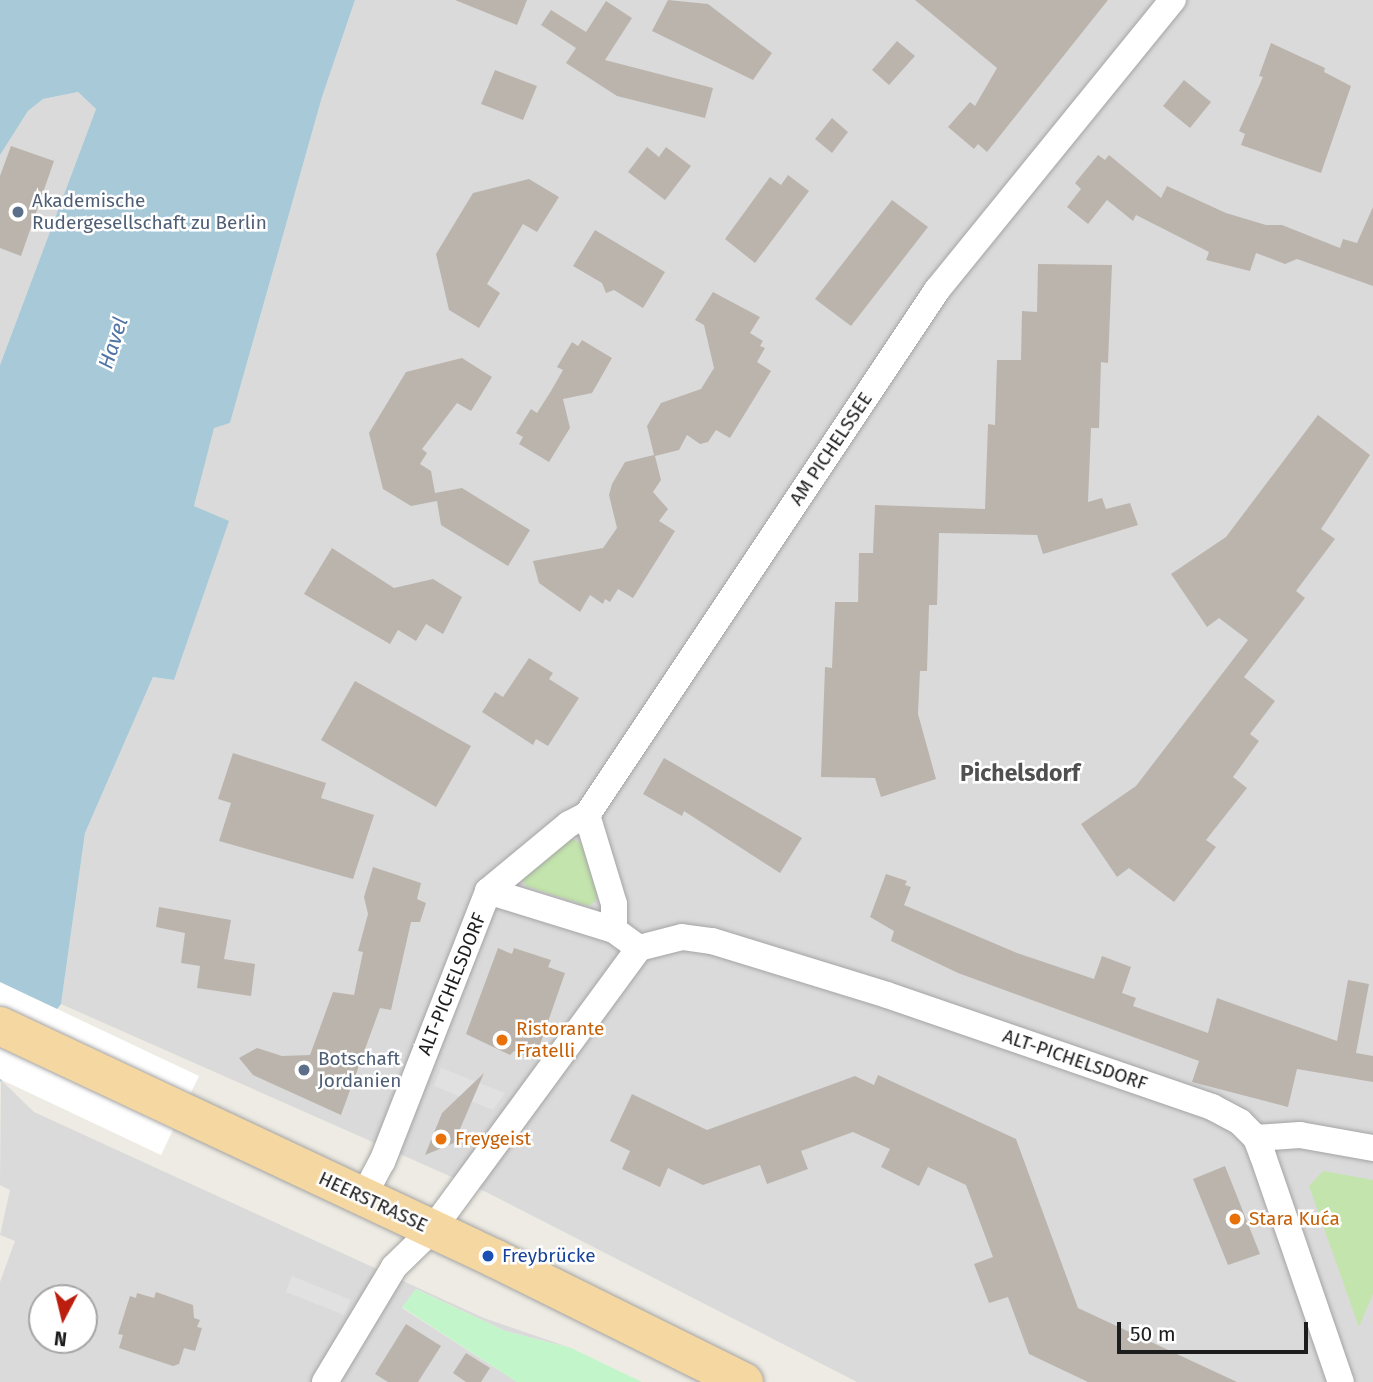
<!DOCTYPE html>
<html>
<head>
<meta charset="utf-8">
<style>
  body { margin:0 }
  #map { position:relative; width:1373px; height:1382px; overflow:hidden; background:#edebe3; font-family:"Fira Sans",sans-serif }
  div>[style] { position:absolute }
  [style*='--x'] { left:calc(var(--x)*1px); top:calc(var(--y)*1px); width:calc(var(--w)*1px); rotate:calc(var(--a)*1deg) }
  .residential>* { inset:0; background:#dbdada }
  .grass>* { inset:0; background:#c3e4ac }
  .park>* { inset:0; background:#c3f5cb }
  .parking>* { inset:0; background:#e1e1e1 }
  .water>* { inset:0; background:#a7c9d8 }
  .pier>* { inset:0; background:#fff }
  .building>* { inset:0; background:#bab4ad }
  .roads { filter:drop-shadow(0 0 2px #a4a4a4) drop-shadow(0 0 2px #a4a4a4) }
  .street>* { height:26px; margin:-13px; padding:0 13px; transform-origin:13px; border-radius:13px; background:#fff }
  .primary>* { height:38px; margin:-19px; padding:0 19px; transform-origin:19px; border-radius:19px; background:#f5d7a1 }
  .dots>* { width:19px; height:19px; translate:-50% -50%; box-sizing:border-box; border:4px solid #fff; border-radius:50% }
  span { translate:-50% -50%; white-space:nowrap; text-align:center; line-height:1.15; -webkit-text-stroke:5px #fff; paint-order:stroke }
  .service-label { font-size:19px; color:#4e5e75 }
  .left { translate:0 -50%; text-align:left }
  .street-label { font-size:19px; color:#1d1d1d }
  .food-label { font-size:19px; color:#c56008 }
  .transit-label { font-size:19px; color:#164399 }
  .water-label { font-size:21px; color:#5074a5; font-style:italic }
  .quarter-label { font-size:23px; color:#505050; font-weight:700 }
  .north { position:absolute; left:28px; top:1284px; width:70px; height:70px; box-sizing:border-box; background:#fff; border:2px solid #a5a5a5; border-radius:50%; rotate:187deg; font-size:19px; font-weight:700; line-height:28px; text-align:center; color:#1d1d1d }
  .north::after { content:''; display:block; margin:auto; width:24px; height:32px; background:#bb1d0e; clip-path:polygon(50% 0,100% 100%,50% 72%,0 100%) }
  .scale { position:absolute; left:1117px; top:1322px; width:191px; height:32px; box-sizing:border-box; border:4px solid #1d1d1d; border-top:0; padding-left:9px; font-size:21px; line-height:24px; white-space:nowrap; color:#1d1d1d; -webkit-text-stroke:5px #fff; paint-order:stroke }
</style>
</head>
<body>
<div id="map">
  <div class="residential">
    <div style="clip-path:polygon(355px 0,1373px 0,1373px 1382px,857px 1382px,488px 1193px,61px 1004px,85px 833px,153px 677px,174px 680px,228px 522px,194px 506px,214px 427px,230px 423px,322px 97px)"></div>
    <div style="clip-path:polygon(78px 92px,96px 109px,0 365px,0 155px,28px 111px,43px 99px)"></div>
    <div style="clip-path:polygon(evenodd,1px 1080px,34px 1112px,484px 1318px,571px 1348px,505px 1331px,416px 1289px,402px 1308px,517px 1382px,0 1382px,0 1282px,15px 1241px,0 1235px,10px 1190px,0 1185px,1px 1080px,42px 1298px,84px 1298px,84px 1340px,42px 1340px,42px 1298px)"></div>
  </div>
  <div class="grass">
    <div style="clip-path:polygon(568px 836px,582px 844px,597px 892px,596px 901px,588px 906px,526px 886px,522px 879px)"></div>
    <div style="clip-path:polygon(1323px 1171px,1373px 1180px,1373px 1294px,1359px 1327px,1309px 1186px)"></div>
  </div>
  <div class="park">
    <div style="clip-path:polygon(416px 1289px,505px 1331px,571px 1348px,642px 1382px,517px 1382px,402px 1307px)"></div>
  </div>
  <div class="parking">
    <div style="clip-path:polygon(441px 1068px,505px 1093px,493px 1110px,434px 1086px)"></div>
    <div style="clip-path:polygon(292px 1276px,351px 1300px,344px 1315px,286px 1292px)"></div>
  </div>
  <div class="water">
    <div style="clip-path:polygon(0 0,355px 0,322px 97px,230px 423px,214px 428px,194px 506px,229px 521px,174px 680px,153px 677px,85px 833px,61px 1004px,0 1082px,0 365px,96px 109px,78px 92px,43px 99px,28px 111px,0 155px)"></div>
  </div>
  <div class="pier">
    <div style="clip-path:polygon(0 982px,199px 1076px,161px 1155px,0 1079px)"></div>
  </div>
  <div class="building">
    <div style="clip-path:polygon(455px 0,527px 0,517px 25px)"></div>
    <div style="clip-path:polygon(668px 0,708px 4px,772px 53px,753px 80px,652px 31px)"></div>
    <div style="clip-path:polygon(915px 0,1108px 0,987px 152px,978px 144px,974px 149px,948px 127px,970px 102px,975px 106px,997px 68px)"></div>
    <div style="clip-path:polygon(606px 1px,632px 18px,605px 60px,713px 88px,705px 118px,617px 96px,566px 63px,576px 48px,541px 25px,551px 10px,586px 32px)"></div>
    <div style="clip-path:polygon(897px 41px,915px 56px,889px 85px,872px 70px)"></div>
    <div style="clip-path:polygon(1271px 43px,1325px 68px,1324px 72px,1351px 86px,1321px 173px,1241px 145px,1245px 134px,1239px 131px,1263px 77px,1259px 76px)"></div>
    <div style="clip-path:polygon(495px 70px,537px 86px,523px 120px,481px 104px)"></div>
    <div style="clip-path:polygon(1184px 80px,1211px 102px,1190px 128px,1163px 106px)"></div>
    <div style="clip-path:polygon(832px 118px,848px 132px,832px 153px,815px 139px)"></div>
    <div style="clip-path:polygon(11px 146px,54px 161px,21px 256px,0 248px,0 176px)"></div>
    <div style="clip-path:polygon(647px 147px,659px 157px,666px 147px,691px 166px,665px 200px,628px 172px)"></div>
    <div style="clip-path:polygon(1098px 155px,1105px 160px,1109px 155px,1161px 198px,1167px 186px,1226px 213px,1266px 225px,1282px 225px,1340px 248px,1343px 239px,1357px 243px,1373px 207px,1373px 286px,1297px 259px,1285px 264px,1256px 253px,1250px 271px,1206px 260px,1209px 252px,1136px 215px,1133px 221px,1107px 200px,1088px 224px,1067px 207px,1081px 189px,1075px 183px)"></div>
    <div style="clip-path:polygon(788px 175px,809px 191px,755px 263px,725px 239px,770px 177px,781px 185px)"></div>
    <div style="clip-path:polygon(529px 179px,559px 197px,537px 232px,523px 224px,487px 284px,500px 293px,479px 328px,449px 310px,436px 254px,473px 193px)"></div>
    <div style="clip-path:polygon(892px 200px,928px 227px,851px 326px,815px 299px)"></div>
    <div style="clip-path:polygon(595px 230px,665px 272px,643px 308px,614px 290px,606px 293px,602px 283px,573px 266px)"></div>
    <div style="clip-path:polygon(1038px 264px,1112px 265px,1108px 363px,1101px 362px,1099px 428px,1091px 428px,1088px 502px,1102px 498px,1106px 509px,1130px 503px,1138px 525px,1043px 554px,1037px 535px,939px 533px,937px 605px,929px 605px,927px 671px,920px 671px,918px 714px,936px 779px,881px 797px,875px 778px,821px 777px,825px 667px,832px 668px,835px 602px,858px 602px,859px 553px,873px 553px,875px 505px,985px 509px,988px 424px,995px 425px,997px 360px,1021px 360px,1022px 311px,1037px 312px)"></div>
    <div style="clip-path:polygon(713px 292px,760px 317px,750px 333px,763px 341px,760px 346px,765px 348px,757px 362px,771px 371px,730px 438px,716px 430px,708px 442px,700px 444px,687px 435px,679px 450px,655px 456px,661px 480px,653px 492px,668px 509px,659px 521px,675px 531px,633px 598px,618px 589px,610px 602px,605px 599px,603px 604px,590px 595px,580px 612px,539px 583px,533px 561px,603px 548px,617px 528px,609px 495px,612px 484px,625px 462px,654px 455px,647px 426px,661px 403px,701px 389px,714px 368px,704px 325px,695px 320px)"></div>
    <div style="clip-path:polygon(582px 340px,612px 358px,592px 393px,563px 399px,570px 428px,549px 462px,519px 444px,523px 437px,516px 433px,531px 409px,537px 413px,551px 391px,563px 370px,557px 367px,572px 342px,578px 346px)"></div>
    <div style="clip-path:polygon(462px 358px,492px 377px,471px 411px,457px 403px,422px 449px,427px 453px,420px 464px,431px 471px,435px 493px,462px 488px,530px 530px,508px 566px,441px 525px,437px 501px,411px 506px,383px 489px,369px 433px,406px 372px)"></div>
    <div style="clip-path:polygon(1318px 415px,1370px 455px,1321px 529px,1335px 539px,1296px 591px,1305px 598px,1244px 677px,1275px 701px,1250px 734px,1259px 741px,1233px 777px,1247px 788px,1206px 840px,1216px 847px,1174px 902px,1129px 868px,1117px 877px,1081px 824px,1136px 786px,1248px 640px,1219px 618px,1207px 627px,1171px 574px,1226px 537px)"></div>
    <div style="clip-path:polygon(332px 548px,394px 588px,433px 579px,462px 597px,443px 634px,426px 624px,416px 641px,398px 630px,390px 644px,304px 594px)"></div>
    <div style="clip-path:polygon(529px 658px,553px 673px,549px 679px,579px 698px,548px 746px,536px 739px,533px 745px,482px 712px,495px 692px,503px 697px)"></div>
    <div style="clip-path:polygon(355px 681px,471px 746px,436px 807px,321px 740px)"></div>
    <div style="clip-path:polygon(233px 753px,326px 783px,321px 798px,374px 815px,353px 879px,219px 841px,231px 803px,218px 799px)"></div>
    <div style="clip-path:polygon(664px 758px,802px 838px,780px 873px,684px 811px,682px 816px,643px 794px)"></div>
    <div style="clip-path:polygon(373px 867px,421px 883px,417px 899px,426px 903px,420px 922px,411px 922px,391px 1010px,380px 1008px,341px 1115px,253px 1075px,239px 1058px,257px 1048px,282px 1056px,310px 1055px,333px 992px,354px 995px,363px 952px,358px 951px,368px 914px,364px 897px)"></div>
    <div style="clip-path:polygon(886px 874px,907px 881px,905px 885px,911px 887px,904px 905px,1017px 953px,1094px 979px,1102px 956px,1131px 967px,1122px 993px,1136px 998px,1133px 1006px,1208px 1033px,1217px 998px,1337px 1041px,1348px 980px,1369px 984px,1356px 1053px,1373px 1056px,1373px 1082px,1297px 1069px,1288px 1107px,1192px 1082px,1199px 1061px,958px 973px,891px 941px,894px 931px,870px 917px)"></div>
    <div style="clip-path:polygon(159px 907px,231px 920px,224px 959px,255px 964px,251px 996px,197px 988px,200px 966px,181px 963px,185px 933px,156px 927px)"></div>
    <div style="clip-path:polygon(498px 948px,512px 954px,514px 948px,551px 960px,548px 967px,565px 973px,535px 1059px,514px 1051px,510px 1055px,466px 1034px)"></div>
    <div style="clip-path:polygon(484px 1073px,454px 1143px,425px 1155px,442px 1113px)"></div>
    <div style="clip-path:polygon(878px 1075px,1016px 1139px,1078px 1308px,1237px 1382px,1088px 1382px,1029px 1354px,1008px 1297px,989px 1303px,974px 1264px,993px 1257px,966px 1185px,928px 1167px,919px 1186px,881px 1167px,890px 1149px,853px 1132px,801px 1151px,808px 1169px,767px 1184px,760px 1165px,703px 1185px,668px 1168px,660px 1187px,622px 1169px,630px 1151px,610px 1141px,632px 1094px,707px 1130px,855px 1076px,874px 1085px)"></div>
    <div style="clip-path:polygon(1225px 1166px,1260px 1254px,1228px 1265px,1193px 1179px)"></div>
    <div style="clip-path:polygon(156px 1292px,193px 1305px,194px 1318px,200px 1320px,197px 1327px,202px 1328px,195px 1351px,184px 1348px,179px 1364px,173px 1366px,119px 1348px,123px 1335px,118px 1334px,130px 1296px,136px 1298px,137px 1293px,154px 1298px)"></div>
    <div style="clip-path:polygon(406px 1324px,441px 1346px,418px 1382px,388px 1382px,375px 1374px)"></div>
    <div style="clip-path:polygon(466px 1353px,490px 1368px,481px 1382px,466px 1382px,453px 1373px)"></div>
  </div>
  <div class="roads">
    <div class="street">
      <div style="--x:587;--y:815;--w:93;--a:73.1"></div>
      <div style="--x:614;--y:904;--w:26;--a:90"></div>
      <div style="--x:488;--y:891;--w:132;--a:17.2"></div>
      <div style="--x:614;--y:930;--w:31;--a:36"></div>
      <div style="--x:1256;--y:1138;--w:44;--a:-3.9"></div>
      <div style="--x:1300;--y:1135;--w:74;--a:10.1"></div>
      <div style="--x:363;--y:1197;--w:40;--a:-62"></div>
      <div style="--x:382;--y:1162;--w:291;--a:-68.6"></div>
      <div style="--x:488;--y:891;--w:105;--a:-39.6"></div>
      <div style="--x:569;--y:824;--w:20;--a:-27"></div>
      <div style="--x:587;--y:815;--w:631;--a:-56.31"></div>
      <div style="--x:937;--y:290;--w:374;--a:-50.9"></div>
      <div style="--x:325;--y:1382;--w:134;--a:-59"></div>
      <div style="--x:394;--y:1267;--w:53;--a:-44.2"></div>
      <div style="--x:432;--y:1230;--w:350;--a:-53.7"></div>
      <div style="--x:639;--y:948;--w:44;--a:-14.3"></div>
      <div style="--x:682;--y:937;--w:30;--a:8"></div>
      <div style="--x:712;--y:941;--w:183;--a:17.1"></div>
      <div style="--x:887;--y:995;--w:344;--a:19"></div>
      <div style="--x:1212;--y:1107;--w:32;--a:28"></div>
      <div style="--x:1240;--y:1122;--w:23;--a:45"></div>
      <div style="--x:1256;--y:1138;--w:19;--a:69"></div>
      <div style="--x:1263;--y:1156;--w:239;--a:71"></div>
    </div>
    <div class="primary">
      <div style="--x:0;--y:1026;--w:548;--a:25.16"></div>
      <div style="--x:496;--y:1259;--w:277;--a:26.4"></div>
    </div>
  </div>
  <div class="dots">
    <div style="left:18px;top:212px;background:#5c6f8a"></div>
    <div style="left:502px;top:1040px;background:#e8710a"></div>
    <div style="left:304px;top:1070px;background:#5c6f8a"></div>
    <div style="left:441px;top:1139px;background:#e8710a"></div>
    <div style="left:1235px;top:1219px;background:#e8710a"></div>
    <div style="left:488px;top:1256px;background:#1a4fb4"></div>
  </div>
  <div class="service-label">
    <span class="left" style="left:32px;top:212px">Akademische<br>Rudergesellschaft zu Berlin</span>
    <span class="left" style="left:318px;top:1070px">Botschaft<br>Jordanien</span>
  </div>
  <div class="street-label">
    <span style="left:831px;top:449px;rotate:-56deg">AM PICHELSSEE</span>
    <span style="left:452px;top:984px;rotate:-68deg">ALT-PICHELSDORF</span>
    <span style="left:1075px;top:1060px;rotate:19deg">ALT-PICHELSDORF</span>
    <span style="left:373px;top:1202px;rotate:25deg">HEERSTRASSE</span>
  </div>
  <div class="food-label">
    <span class="left" style="left:516px;top:1040px">Ristorante<br>Fratelli</span>
    <span class="left" style="left:455px;top:1139px">Freygeist</span>
    <span class="left" style="left:1249px;top:1219px">Stara Kuća</span>
  </div>
  <div class="transit-label">
    <span class="left" style="left:502px;top:1256px">Freybrücke</span>
  </div>
  <div class="water-label">
    <span style="left:113px;top:343px;rotate:-72deg">Havel</span>
  </div>
  <div class="quarter-label">
    <span style="left:1020px;top:773px">Pichelsdorf</span>
  </div>
  <div class="north">N</div>
  <div class="scale">50 m</div>
</div>
</body>
</html>
